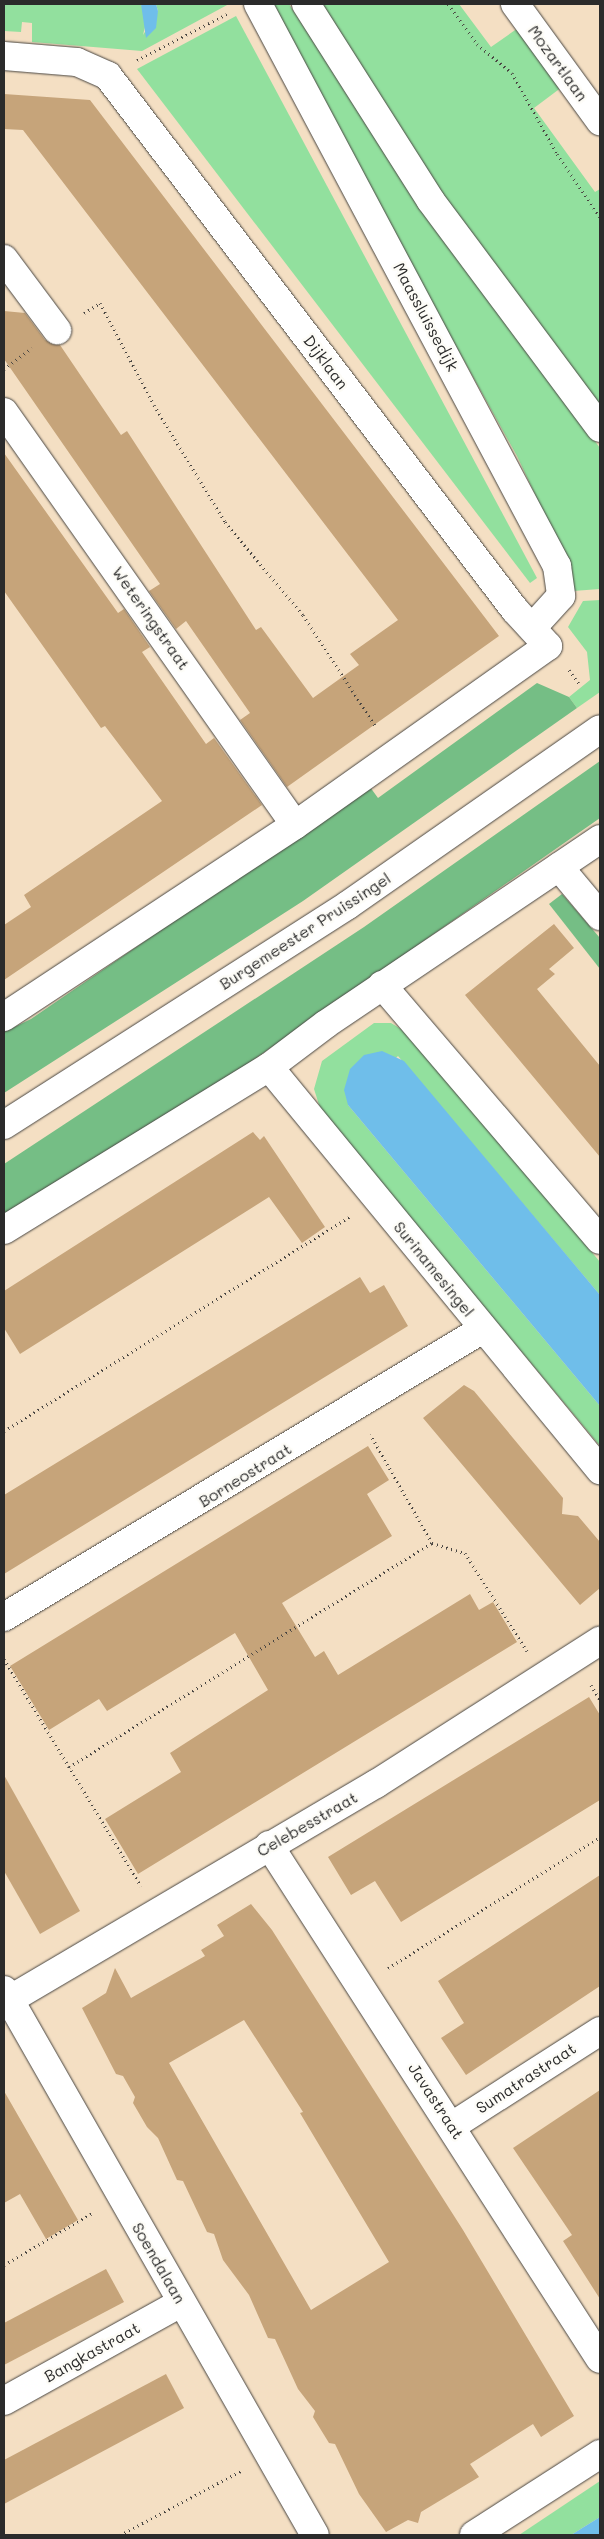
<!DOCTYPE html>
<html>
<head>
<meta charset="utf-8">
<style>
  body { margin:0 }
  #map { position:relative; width:604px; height:2539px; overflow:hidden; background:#f4dfc3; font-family:Mali,sans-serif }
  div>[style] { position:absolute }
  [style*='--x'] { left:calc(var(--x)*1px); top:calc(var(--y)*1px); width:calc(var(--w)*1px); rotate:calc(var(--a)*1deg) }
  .green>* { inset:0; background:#92e09e }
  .forest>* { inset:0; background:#75be85 }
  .water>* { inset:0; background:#6fbeea }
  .building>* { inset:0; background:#c6a47a }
  .path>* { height:3px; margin-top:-1.5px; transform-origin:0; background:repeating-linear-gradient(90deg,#494642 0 1px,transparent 0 5px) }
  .roads { filter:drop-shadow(0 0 1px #494642) drop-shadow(0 0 1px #494642) }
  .minor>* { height:28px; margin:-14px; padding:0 14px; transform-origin:14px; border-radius:14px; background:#fff }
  span { translate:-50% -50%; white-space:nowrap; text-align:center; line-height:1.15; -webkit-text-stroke:5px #fdfcf7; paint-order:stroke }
  .street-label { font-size:16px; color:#2b2b2b }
  .frame { position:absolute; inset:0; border:5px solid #2b2b2b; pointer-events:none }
</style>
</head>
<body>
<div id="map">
  <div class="green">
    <div style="clip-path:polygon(4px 4px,141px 4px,147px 19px,143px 35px,158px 11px,156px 4px,229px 4px,142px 51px,32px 42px,32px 23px,22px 22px,21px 32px,4px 31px)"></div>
    <div style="clip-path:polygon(266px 4px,289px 4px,421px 207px,600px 448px,600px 589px,573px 591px,569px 567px,517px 456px)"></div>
    <div style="clip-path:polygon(319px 4px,459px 4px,491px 47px,518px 28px,562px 87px,534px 108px,595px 192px,600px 189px,600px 408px,428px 174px)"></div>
    <div style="clip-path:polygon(236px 16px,537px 578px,530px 583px,137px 69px)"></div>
    <div style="clip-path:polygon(600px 600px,600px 692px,577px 708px,569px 697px,590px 680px,587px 652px,568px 627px,583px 601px)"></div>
    <div style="clip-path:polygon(374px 1023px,391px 1023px,411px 1035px,600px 1262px,600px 1295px,398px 1056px,348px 1105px,600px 1406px,600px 1446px,321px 1111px,314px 1089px,322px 1061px)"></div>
    <div style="clip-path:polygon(600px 2481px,600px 2517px,571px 2535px,519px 2535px)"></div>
  </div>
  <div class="forest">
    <div style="clip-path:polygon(537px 683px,569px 697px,577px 708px,303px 901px,4px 1093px,4px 1032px,31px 1019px,370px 787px,378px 798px)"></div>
    <div style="clip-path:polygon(600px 761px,600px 818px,209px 1091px,4px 1222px,4px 1164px,364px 927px)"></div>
    <div style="clip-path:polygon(562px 894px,600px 938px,600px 969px,549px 904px)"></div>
  </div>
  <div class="water">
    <div style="clip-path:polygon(141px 4px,156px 4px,158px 11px,156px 28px,146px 38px)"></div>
    <div style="clip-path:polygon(382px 1051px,404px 1061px,600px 1295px,600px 1406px,348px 1105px,344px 1090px,350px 1069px,364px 1055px)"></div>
    <div style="clip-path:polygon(600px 2517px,600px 2535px,571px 2535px)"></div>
  </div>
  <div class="building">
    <div style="clip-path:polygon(4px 94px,90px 100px,499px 636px,287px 787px,240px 720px,250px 713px,186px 621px,176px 629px,149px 591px,160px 584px,4px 359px,4px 311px,25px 313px,45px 340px,60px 345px,121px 435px,127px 431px,256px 630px,261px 627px,313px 698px,359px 665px,350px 654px,398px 620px,23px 130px,4px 129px)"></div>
    <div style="clip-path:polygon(4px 453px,118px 613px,124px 609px,150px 647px,142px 652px,206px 744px,214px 738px,262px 805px,4px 980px,4px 925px,31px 907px,24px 895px,162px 801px,105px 726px,101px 728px,4px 591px)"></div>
    <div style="clip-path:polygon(554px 924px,574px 948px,549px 969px,555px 974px,537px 989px,600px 1066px,600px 1157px,465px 995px)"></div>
    <div style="clip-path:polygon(253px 1132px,260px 1140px,264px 1136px,325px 1227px,302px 1243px,269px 1197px,20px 1354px,4px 1328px,4px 1291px)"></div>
    <div style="clip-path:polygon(360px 1277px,370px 1293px,384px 1285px,408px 1326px,4px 1574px,4px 1495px)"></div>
    <div style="clip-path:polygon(464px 1385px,474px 1391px,563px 1498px,562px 1514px,578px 1516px,600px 1542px,600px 1588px,580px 1605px,423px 1418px)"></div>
    <div style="clip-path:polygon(368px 1446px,389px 1480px,367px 1494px,392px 1536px,282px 1603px,315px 1657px,324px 1651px,338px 1675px,470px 1594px,479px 1610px,493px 1602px,517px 1642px,138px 1874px,105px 1819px,181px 1772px,170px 1753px,268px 1690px,235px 1633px,107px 1711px,99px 1699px,49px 1730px,10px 1666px)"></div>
    <div style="clip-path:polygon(589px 1697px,600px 1715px,600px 1800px,401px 1922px,375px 1881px,351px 1895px,328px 1857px)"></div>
    <div style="clip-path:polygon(4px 1775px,80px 1911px,40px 1934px,4px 1871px)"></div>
    <div style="clip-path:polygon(600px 1875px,600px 1986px,466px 2075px,441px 2038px,464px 2023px,438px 1981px)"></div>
    <div style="clip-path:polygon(evenodd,251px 1904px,272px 1930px,463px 2230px,574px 2416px,541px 2437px,533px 2424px,470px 2464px,479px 2477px,421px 2512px,418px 2523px,408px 2520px,386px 2532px,359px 2494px,335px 2444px,329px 2443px,313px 2417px,315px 2411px,298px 2389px,275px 2339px,268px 2338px,249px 2295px,223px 2260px,214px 2234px,207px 2232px,183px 2181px,177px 2180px,158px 2138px,147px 2127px,133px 2103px,135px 2097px,123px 2076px,116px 2074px,82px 2008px,106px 1993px,115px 1968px,131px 1998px,205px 1956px,201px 1950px,224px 1936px,217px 1925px,251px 1904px,244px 2020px,303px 2112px,300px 2113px,389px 2262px,311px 2310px,169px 2063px,244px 2020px)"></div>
    <div style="clip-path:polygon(600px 2090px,600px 2299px,563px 2241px,572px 2235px,513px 2148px)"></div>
    <div style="clip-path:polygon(4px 2091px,78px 2220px,46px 2239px,20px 2194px,4px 2203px)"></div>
    <div style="clip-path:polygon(106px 2269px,124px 2302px,4px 2365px,4px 2323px)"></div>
    <div style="clip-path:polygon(166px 2374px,184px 2408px,4px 2504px,4px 2460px)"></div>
  </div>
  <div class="path">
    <div style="--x:448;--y:4;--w:49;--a:54.1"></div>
    <div style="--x:477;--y:44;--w:45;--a:39.6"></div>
    <div style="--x:512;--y:73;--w:93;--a:60.9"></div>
    <div style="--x:557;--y:154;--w:76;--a:55.7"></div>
    <div style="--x:137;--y:60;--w:101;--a:-27.1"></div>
    <div style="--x:84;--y:313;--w:19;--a:-32"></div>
    <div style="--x:100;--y:303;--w:115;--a:62.1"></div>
    <div style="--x:154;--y:405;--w:137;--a:58.7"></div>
    <div style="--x:225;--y:522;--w:121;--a:50"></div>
    <div style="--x:303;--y:615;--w:134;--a:56.9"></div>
    <div style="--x:4;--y:369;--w:35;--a:-37"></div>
    <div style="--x:569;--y:670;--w:19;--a:54"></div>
    <div style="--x:4;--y:1431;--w:408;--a:-31.8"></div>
    <div style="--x:432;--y:1543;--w:34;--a:17"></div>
    <div style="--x:465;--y:1553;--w:116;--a:57.7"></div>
    <div style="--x:4;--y:1659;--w:265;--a:58.9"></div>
    <div style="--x:591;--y:1685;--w:17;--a:59"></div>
    <div style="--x:69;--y:1767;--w:427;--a:-31.7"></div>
    <div style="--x:432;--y:1543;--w:125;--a:-119.6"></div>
    <div style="--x:388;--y:1968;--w:249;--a:-31.7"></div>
    <div style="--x:4;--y:2265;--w:104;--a:-30.5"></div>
    <div style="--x:120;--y:2535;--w:137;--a:-27.9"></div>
  </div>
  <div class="roads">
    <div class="minor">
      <div style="--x:258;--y:4;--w:637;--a:61.99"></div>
      <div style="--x:557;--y:566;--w:30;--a:82"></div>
      <div style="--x:561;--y:596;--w:43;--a:132.2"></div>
      <div style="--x:306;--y:4;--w:233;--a:57.6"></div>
      <div style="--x:431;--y:201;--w:283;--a:53.3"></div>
      <div style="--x:515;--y:4;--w:145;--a:54"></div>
      <div style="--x:4;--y:56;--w:73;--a:4.7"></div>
      <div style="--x:77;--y:62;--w:34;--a:24"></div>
      <div style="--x:108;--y:76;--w:671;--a:52.69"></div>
      <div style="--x:515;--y:610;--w:49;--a:47.5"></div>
      <div style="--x:548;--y:646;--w:310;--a:144.7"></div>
      <div style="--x:295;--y:825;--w:349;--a:146.6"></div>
      <div style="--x:4;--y:259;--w:89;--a:53.3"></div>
      <div style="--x:4;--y:412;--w:505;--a:54.83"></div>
      <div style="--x:559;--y:867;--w:64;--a:50.1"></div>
      <div style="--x:382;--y:985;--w:335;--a:49.5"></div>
      <div style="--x:269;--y:1067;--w:522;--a:50.6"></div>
      <div style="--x:4;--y:1125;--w:408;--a:-32.6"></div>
      <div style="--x:348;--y:905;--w:307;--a:-34.9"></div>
      <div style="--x:4;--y:1230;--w:311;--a:-31.6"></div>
      <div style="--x:269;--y:1067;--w:71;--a:-37"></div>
      <div style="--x:326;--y:1024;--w:331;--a:-34"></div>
      <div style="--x:4;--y:1617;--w:559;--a:-31.02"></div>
      <div style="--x:269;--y:1845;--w:611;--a:57.22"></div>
      <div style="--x:4;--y:1990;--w:627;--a:60.29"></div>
      <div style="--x:9;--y:2000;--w:426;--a:-30.5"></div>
      <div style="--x:376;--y:1784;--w:266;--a:-32.6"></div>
      <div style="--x:452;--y:2126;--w:176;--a:-32.7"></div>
      <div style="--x:4;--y:2401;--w:202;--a:-29"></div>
      <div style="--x:474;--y:2535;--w:150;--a:-32.7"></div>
    </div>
  </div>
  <div class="street-label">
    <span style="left:558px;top:63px;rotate:54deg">Mozartlaan</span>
    <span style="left:426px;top:317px;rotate:62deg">Maassluissedijk</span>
    <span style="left:326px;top:362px;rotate:53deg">Dijklaan</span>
    <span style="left:151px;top:618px;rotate:55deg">Weteringstraat</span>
    <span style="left:305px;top:931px;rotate:-33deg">Burgemeester Pruissingel</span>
    <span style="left:434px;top:1269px;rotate:51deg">Surinamesingel</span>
    <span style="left:245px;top:1475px;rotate:-32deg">Borneostraat</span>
    <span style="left:307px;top:1824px;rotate:-30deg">Celebesstraat</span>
    <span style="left:526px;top:2078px;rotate:-33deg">Sumatrastraat</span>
    <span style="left:436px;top:2101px;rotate:57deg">Javastraat</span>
    <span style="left:159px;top:2263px;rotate:60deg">Soendalaan</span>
    <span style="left:92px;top:2352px;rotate:-29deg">Bangkastraat</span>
  </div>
  <div class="frame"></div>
</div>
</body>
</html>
